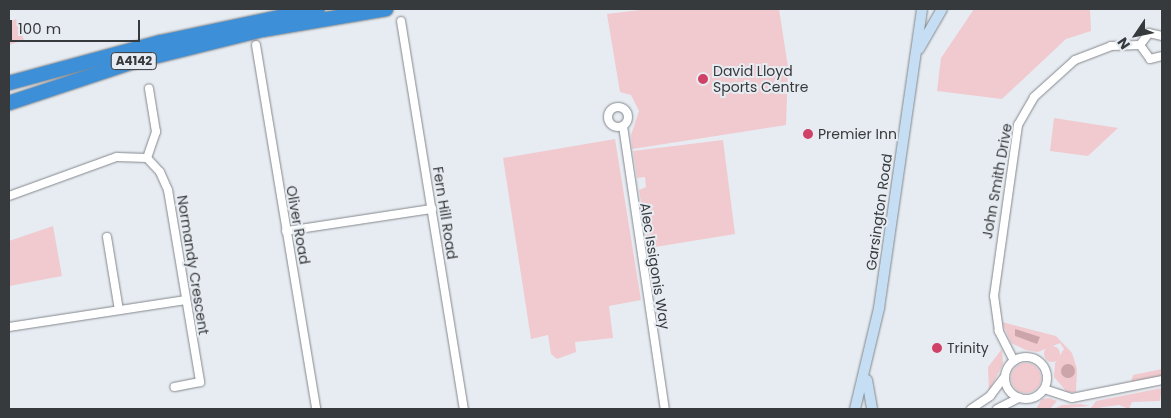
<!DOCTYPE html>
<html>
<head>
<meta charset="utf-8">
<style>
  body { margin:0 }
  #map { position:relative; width:1171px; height:418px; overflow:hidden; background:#e7ecf2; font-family:Poppins,sans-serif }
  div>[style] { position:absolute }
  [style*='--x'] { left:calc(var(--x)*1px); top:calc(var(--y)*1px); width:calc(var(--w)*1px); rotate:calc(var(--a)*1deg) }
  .green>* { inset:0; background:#f0cacf }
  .round { border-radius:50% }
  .water>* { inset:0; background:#cca5aa }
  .roads { filter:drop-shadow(0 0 1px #83888d) drop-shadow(0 0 1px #83888d) }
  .street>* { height:8px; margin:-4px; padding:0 4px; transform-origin:4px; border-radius:4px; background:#fff }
  .street>.ring { margin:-4px; padding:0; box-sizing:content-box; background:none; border:8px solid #fff; border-radius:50% }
  .secondary>* { height:10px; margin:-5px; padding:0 5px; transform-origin:5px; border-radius:5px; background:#c5def3 }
  .highway>* { height:14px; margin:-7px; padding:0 7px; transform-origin:7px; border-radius:7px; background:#3d90d8 }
  .dots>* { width:14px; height:14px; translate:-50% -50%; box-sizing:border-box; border:2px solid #e7ecf2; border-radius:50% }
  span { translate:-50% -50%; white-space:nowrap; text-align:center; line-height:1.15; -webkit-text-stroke:4px #e7ecf2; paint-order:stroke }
  .shield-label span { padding:1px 4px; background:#e7ecf2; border:1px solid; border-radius:4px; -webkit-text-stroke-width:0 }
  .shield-label { font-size:12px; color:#373a3c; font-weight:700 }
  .poi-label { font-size:14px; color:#373a3c }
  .left { translate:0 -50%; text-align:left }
  .street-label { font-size:14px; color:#373a3c }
  .frame { position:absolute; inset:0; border:10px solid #373a3c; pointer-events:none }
  .north { position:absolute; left:1111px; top:10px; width:50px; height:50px; -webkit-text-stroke:4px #e7ecf2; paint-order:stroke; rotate:236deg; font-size:14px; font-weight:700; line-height:20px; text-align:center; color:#373a3c }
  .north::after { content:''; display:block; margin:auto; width:18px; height:22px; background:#373a3c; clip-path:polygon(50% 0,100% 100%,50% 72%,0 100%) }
  .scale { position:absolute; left:10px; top:20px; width:130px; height:22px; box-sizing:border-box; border:2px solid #373a3c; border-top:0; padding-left:6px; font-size:15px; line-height:18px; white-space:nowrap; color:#373a3c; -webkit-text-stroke:4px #e7ecf2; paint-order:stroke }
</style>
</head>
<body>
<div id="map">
  <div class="green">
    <div style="clip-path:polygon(648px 9px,779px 9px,788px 67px,786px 125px,632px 149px,631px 135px,639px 111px,631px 95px,620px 92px,607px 14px)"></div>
    <div style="clip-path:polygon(974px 9px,1090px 9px,1091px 31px,1066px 39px,1002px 99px,937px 91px,941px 58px)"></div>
    <div style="clip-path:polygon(16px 19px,24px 40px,9px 45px,9px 22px)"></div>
    <div style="clip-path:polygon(1054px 118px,1118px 128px,1088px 156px,1050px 151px)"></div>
    <div style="clip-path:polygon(615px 139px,641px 300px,609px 306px,613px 338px,575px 342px,576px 352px,557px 359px,551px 354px,548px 335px,531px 339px,503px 158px)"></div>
    <div style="clip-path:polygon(723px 140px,735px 234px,649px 248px,639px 190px,646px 187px,645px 177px,637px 178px,633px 151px)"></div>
    <div style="clip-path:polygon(53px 226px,62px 276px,9px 286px,9px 241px)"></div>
    <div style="clip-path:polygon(1002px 322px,1056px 336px,1072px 353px,1077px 369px,1076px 392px,1067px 392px,1054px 377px,1055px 363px,1064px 349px,1060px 343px,1038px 352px,1026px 350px,1011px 343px)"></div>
    <div class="round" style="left:1044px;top:346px;width:16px;height:16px"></div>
    <div style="clip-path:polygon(1002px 349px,1003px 364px,989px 391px,988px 367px)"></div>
    <div class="round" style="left:1011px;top:363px;width:30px;height:30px"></div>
    <div style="clip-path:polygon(1162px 369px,1162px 376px,1131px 382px,1133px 375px)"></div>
    <div style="clip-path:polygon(1162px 388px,1160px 401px,1132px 402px,1129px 409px,1119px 405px,1090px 409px,1096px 401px)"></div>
    <div style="clip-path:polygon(1042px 399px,1049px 398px,1057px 401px,1050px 409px,1036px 409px)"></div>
    <div style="clip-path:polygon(1062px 405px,1081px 404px,1090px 406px,1054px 409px)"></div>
  </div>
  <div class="water">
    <div style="clip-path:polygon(1015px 329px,1040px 337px,1037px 344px,1015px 336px)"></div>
    <div class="round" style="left:1061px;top:364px;width:14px;height:14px"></div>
  </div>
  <div class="roads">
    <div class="street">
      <div style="--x:401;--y:21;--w:393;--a:80.8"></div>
      <div style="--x:1162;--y:36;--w:13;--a:-167"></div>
      <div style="--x:1149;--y:33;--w:15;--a:127"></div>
      <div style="--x:1140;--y:45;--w:17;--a:54"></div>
      <div style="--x:1150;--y:59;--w:12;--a:-14"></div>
      <div style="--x:256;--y:45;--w:369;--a:80.6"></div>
      <div class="ring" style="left:608px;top:107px;width:12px;height:12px"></div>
      <div style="--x:623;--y:126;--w:286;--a:81.6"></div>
      <div style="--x:147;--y:158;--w:28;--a:-71"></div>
      <div style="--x:156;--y:132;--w:44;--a:-99.2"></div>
      <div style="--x:9;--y:196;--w:115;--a:-19.9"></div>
      <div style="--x:117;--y:157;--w:30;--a:2"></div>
      <div style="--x:147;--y:158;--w:19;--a:47"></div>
      <div style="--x:160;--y:172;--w:20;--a:66"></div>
      <div style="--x:168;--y:190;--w:195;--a:80.5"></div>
      <div style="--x:200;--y:382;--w:26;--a:169"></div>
      <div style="--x:286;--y:231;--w:148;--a:-8.6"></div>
      <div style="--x:107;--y:237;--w:74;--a:80.7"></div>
      <div style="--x:9;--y:327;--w:179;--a:-8.7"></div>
      <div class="ring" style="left:1005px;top:357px;width:34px;height:34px"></div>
      <div style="--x:1014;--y:361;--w:34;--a:-117"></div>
      <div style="--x:999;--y:331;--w:35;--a:-98"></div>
      <div style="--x:994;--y:296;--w:173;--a:-82"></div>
      <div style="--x:1018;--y:125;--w:32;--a:-60"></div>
      <div style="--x:1034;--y:97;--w:55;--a:-42.1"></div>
      <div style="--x:1075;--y:60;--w:39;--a:-21"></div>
      <div style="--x:1111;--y:46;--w:29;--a:-2"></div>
      <div style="--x:1044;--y:389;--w:29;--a:18"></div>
      <div style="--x:1072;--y:398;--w:92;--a:-11.3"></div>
      <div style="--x:971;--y:409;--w:23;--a:-34"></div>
      <div style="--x:990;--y:396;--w:25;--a:-53"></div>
      <div style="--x:997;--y:409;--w:25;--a:-27"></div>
    </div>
    <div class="secondary">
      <div style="--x:919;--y:49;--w:46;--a:-60.1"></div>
      <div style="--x:867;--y:380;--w:29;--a:80"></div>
      <div style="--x:855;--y:409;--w:104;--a:-76.6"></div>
      <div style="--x:879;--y:308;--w:302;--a:-81.8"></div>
    </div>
    <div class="highway">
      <div style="--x:9;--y:83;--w:157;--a:-15.1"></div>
      <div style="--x:161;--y:42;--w:160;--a:-11.9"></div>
      <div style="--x:9;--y:103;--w:131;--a:-18.3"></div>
      <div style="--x:133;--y:62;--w:133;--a:-13.9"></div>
      <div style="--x:262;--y:30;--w:126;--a:-9.6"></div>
    </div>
  </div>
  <div class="dots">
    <div style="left:703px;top:79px;background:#d04167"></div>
    <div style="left:808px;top:134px;background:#d04167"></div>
    <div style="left:937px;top:348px;background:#d04167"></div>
  </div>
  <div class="shield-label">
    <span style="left:134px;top:61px">A4142</span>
  </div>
  <div class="poi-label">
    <span class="left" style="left:713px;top:79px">David Lloyd<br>Sports Centre</span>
    <span class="left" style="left:818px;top:134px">Premier Inn</span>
    <span class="left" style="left:947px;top:348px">Trinity</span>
  </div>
  <div class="street-label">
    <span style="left:997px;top:181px;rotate:-80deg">John Smith Drive</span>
    <span style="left:879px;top:212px;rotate:-82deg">Garsington Road</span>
    <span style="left:445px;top:213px;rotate:81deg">Fern Hill Road</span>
    <span style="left:298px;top:225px;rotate:80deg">Oliver Road</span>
    <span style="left:193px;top:265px;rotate:81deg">Normandy Crescent</span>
    <span style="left:655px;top:266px;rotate:81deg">Alec Issigonis Way</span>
  </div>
  <div class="frame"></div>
  <div class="north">N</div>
  <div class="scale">100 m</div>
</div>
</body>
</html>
